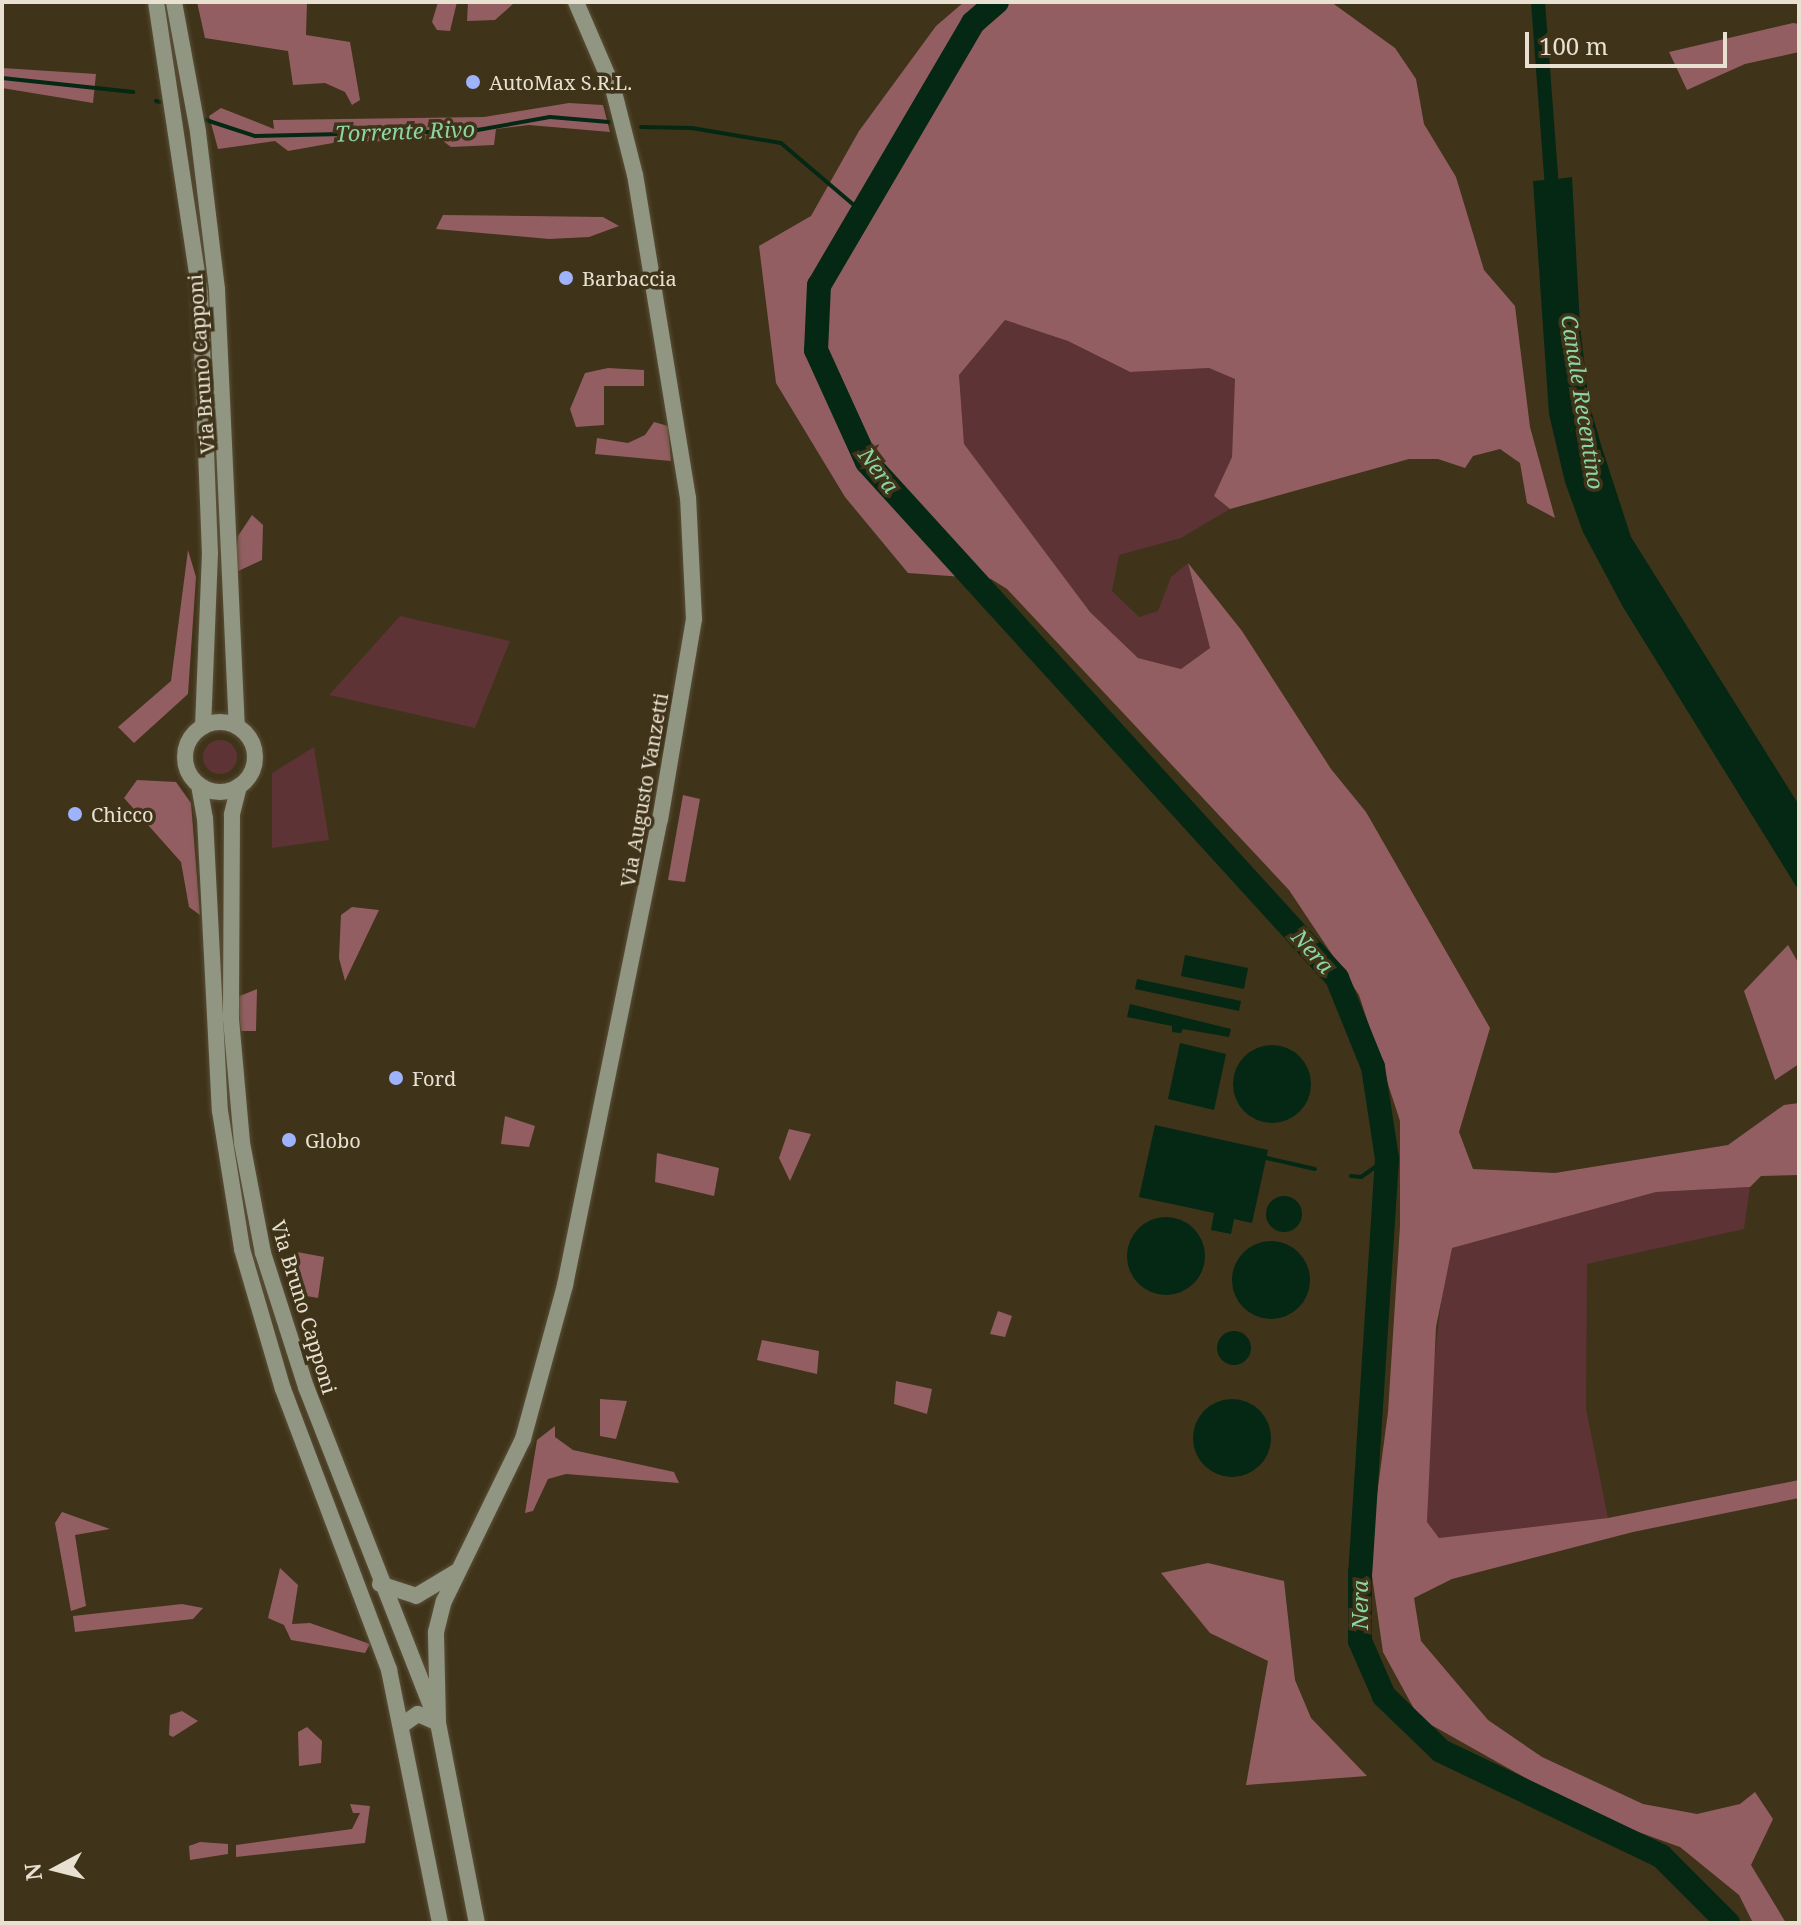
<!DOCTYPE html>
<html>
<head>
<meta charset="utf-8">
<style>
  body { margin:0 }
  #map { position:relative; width:1801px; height:1925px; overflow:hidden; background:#3f3319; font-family:"Noto Serif",serif }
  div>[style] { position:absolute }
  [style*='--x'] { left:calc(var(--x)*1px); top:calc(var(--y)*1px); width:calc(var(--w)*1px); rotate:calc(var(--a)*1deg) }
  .green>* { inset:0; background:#5d3336 }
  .round { border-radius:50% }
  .forest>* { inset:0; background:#935e61 }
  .water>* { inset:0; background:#042814 }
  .stream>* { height:4px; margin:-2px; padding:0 2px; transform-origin:2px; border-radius:2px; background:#042814 }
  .canal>* { height:14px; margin:-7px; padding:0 7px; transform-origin:7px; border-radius:7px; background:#042814 }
  .river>* { height:24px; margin:-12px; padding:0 12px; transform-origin:12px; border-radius:12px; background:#042814 }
  .roads { filter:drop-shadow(0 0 2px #5a4f37) drop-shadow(0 0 2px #5a4f37) }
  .secondary>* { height:16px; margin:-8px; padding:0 8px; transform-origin:8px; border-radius:8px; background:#909682 }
  .secondary>.ring { margin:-8px; padding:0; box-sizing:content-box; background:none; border:16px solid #909682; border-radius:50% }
  .dots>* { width:22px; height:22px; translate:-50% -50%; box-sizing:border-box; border:4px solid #3f3319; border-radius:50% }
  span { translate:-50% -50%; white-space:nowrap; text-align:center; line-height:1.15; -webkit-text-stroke:7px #3f3319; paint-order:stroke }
  .poi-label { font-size:20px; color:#e8e1d2 }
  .left { translate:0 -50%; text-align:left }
  .street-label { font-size:20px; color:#e8e1d2 }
  .water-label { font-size:22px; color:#8bd4a4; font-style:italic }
  .frame { position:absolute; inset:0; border:4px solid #e8e1d2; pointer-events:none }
  .north { position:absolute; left:16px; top:1829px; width:80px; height:80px; -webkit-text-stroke:6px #3f3319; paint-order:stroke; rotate:263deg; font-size:22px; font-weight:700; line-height:32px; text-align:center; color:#e8e1d2 }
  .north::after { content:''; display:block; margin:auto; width:28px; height:36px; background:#e8e1d2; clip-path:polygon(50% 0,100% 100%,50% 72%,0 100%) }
  .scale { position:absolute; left:1525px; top:32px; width:202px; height:36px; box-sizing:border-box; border:4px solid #e8e1d2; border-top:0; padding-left:10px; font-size:24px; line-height:28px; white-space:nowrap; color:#e8e1d2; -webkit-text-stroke:6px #3f3319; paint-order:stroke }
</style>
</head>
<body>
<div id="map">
  <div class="green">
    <div style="clip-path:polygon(1005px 320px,1068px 341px,1129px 372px,1209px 368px,1236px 379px,1232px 457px,1214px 496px,1230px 509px,1181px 538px,1119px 555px,1112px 591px,1139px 617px,1158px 611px,1171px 577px,1188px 563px,1210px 648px,1181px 669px,1138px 658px,1090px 612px,964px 445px,959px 375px)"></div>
    <div style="clip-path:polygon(400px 616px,510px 641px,475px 728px,329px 695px)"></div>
    <div class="round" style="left:203px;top:740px;width:34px;height:34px"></div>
    <div style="clip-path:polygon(314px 747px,329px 840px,272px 848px,272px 773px)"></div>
    <div style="clip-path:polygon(1750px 1187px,1744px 1229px,1587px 1264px,1586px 1409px,1608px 1518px,1439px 1538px,1427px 1522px,1430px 1400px,1445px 1265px,1452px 1248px,1656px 1192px)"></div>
  </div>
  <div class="forest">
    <div style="clip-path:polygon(197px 2px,307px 2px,306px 35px,350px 42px,360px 100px,352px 105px,345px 92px,325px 83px,293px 85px,288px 51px,205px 38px)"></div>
    <div style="clip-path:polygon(438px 2px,457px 2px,450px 31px,437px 30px,432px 22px)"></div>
    <div style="clip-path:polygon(468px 2px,507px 2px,513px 4px,495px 20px,467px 21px)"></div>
    <div style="clip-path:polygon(964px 2px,1331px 2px,1395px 48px,1416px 79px,1424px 124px,1456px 177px,1484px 270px,1515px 306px,1530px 427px,1555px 518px,1527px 503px,1520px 463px,1500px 449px,1473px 456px,1465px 468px,1438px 459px,1409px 459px,1230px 509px,1214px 496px,1232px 457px,1235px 379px,1209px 368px,1130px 372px,1068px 341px,1005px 320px,959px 375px,964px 444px,1090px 612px,1138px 658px,1181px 669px,1210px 648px,1188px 563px,1242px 631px,1331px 769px,1366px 812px,1490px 1028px,1459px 1132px,1473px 1169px,1555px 1173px,1728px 1145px,1784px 1105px,1799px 1103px,1799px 1175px,1761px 1176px,1750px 1187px,1656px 1192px,1452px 1248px,1436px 1327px,1427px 1522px,1439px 1538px,1608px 1518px,1799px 1480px,1799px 1498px,1633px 1532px,1452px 1579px,1414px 1598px,1421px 1641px,1488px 1720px,1542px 1757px,1643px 1804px,1697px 1814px,1740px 1804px,1755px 1792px,1773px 1819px,1751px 1865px,1786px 1923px,1753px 1923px,1739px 1895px,1680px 1847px,1591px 1815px,1419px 1718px,1383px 1652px,1369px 1555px,1388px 1412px,1400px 1226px,1400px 1121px,1359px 995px,1289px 890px,1007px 589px,991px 579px,908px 573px,845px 497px,776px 383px,759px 246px,811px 216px,859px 131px,936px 26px)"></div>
    <div style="clip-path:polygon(1793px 23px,1799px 24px,1799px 52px,1745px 64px,1687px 90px,1669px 52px)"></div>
    <div style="clip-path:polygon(2px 68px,96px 74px,93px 103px,2px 88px)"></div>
    <div style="clip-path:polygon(569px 103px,603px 105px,610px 132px,529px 125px,496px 129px,494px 145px,451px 147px,440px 139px,333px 143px,288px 151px,275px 141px,218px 149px,209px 116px,221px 108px,274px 129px,273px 120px,484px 117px)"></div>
    <div style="clip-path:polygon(443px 215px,603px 217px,619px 226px,589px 237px,549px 239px,436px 229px)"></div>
    <div style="clip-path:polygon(608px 368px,644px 370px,644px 386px,604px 386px,604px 425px,576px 427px,570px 409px,585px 373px)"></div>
    <div style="clip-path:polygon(654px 422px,668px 426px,671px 461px,595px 454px,597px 438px,628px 443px,645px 435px)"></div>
    <div style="clip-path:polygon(252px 515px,263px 525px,262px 560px,234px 573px,238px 536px)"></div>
    <div style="clip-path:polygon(188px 550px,196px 577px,188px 694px,134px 743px,118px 727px,171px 681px)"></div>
    <div style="clip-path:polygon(137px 780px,176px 782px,191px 803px,200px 915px,189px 907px,181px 862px,124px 798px)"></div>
    <div style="clip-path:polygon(683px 795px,700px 799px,685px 882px,668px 880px)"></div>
    <div style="clip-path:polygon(352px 907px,379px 910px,345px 981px,339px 958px,341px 915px)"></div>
    <div style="clip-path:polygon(1788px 945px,1799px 964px,1799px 1064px,1775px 1080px,1744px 991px)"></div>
    <div style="clip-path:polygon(257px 989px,256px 1031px,241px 1031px,237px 997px)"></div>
    <div style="clip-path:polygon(505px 1116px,535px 1126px,529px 1147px,501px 1144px)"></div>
    <div style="clip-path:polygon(789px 1129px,811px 1134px,790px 1181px,779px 1158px)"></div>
    <div style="clip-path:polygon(657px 1153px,719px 1168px,714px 1196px,655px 1182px)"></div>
    <div style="clip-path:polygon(297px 1252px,324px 1257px,318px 1298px,295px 1294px)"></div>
    <div style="clip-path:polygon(998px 1311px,1012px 1316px,1005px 1337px,990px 1334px)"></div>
    <div style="clip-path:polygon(762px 1340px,819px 1351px,817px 1374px,757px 1360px)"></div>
    <div style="clip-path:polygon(896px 1381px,932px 1389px,927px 1414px,894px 1404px)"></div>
    <div style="clip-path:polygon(600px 1399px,627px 1401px,616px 1439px,600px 1436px)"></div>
    <div style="clip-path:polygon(555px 1426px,555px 1437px,573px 1450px,674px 1472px,679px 1483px,566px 1474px,548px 1479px,533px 1511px,525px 1513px,537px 1440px)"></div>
    <div style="clip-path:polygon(62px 1512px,110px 1529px,75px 1535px,86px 1606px,71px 1611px,55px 1523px)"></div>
    <div style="clip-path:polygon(1208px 1563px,1284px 1581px,1295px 1680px,1311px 1718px,1367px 1776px,1246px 1785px,1268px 1661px,1210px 1633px,1161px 1573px)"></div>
    <div style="clip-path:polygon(280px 1568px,298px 1585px,292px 1624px,310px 1623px,370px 1644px,365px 1653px,291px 1640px,284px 1625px,268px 1618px)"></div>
    <div style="clip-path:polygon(182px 1604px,203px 1608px,193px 1619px,75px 1632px,73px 1616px)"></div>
    <div style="clip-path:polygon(182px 1711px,198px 1721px,173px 1737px,169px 1735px,170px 1715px)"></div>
    <div style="clip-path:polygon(307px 1727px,322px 1741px,321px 1763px,299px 1766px,298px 1732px)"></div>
    <div style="clip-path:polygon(350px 1804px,370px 1806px,365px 1843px,236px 1857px,236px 1845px,352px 1829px,360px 1813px,353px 1813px)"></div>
    <div style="clip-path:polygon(200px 1842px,228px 1844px,228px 1854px,190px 1860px,189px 1846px)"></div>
  </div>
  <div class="water">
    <div style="clip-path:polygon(1572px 177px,1580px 326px,1589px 403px,1602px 448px,1631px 537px,1799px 805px,1799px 891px,1623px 607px,1583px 532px,1565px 482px,1549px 414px,1533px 181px,1545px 180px,1552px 194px,1557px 179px)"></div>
    <div style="clip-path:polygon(1185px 955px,1248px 968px,1244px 989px,1181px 976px)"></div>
    <div style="clip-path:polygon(1137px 979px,1241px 1001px,1239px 1011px,1135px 989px)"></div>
    <div style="clip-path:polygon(1130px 1004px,1231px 1029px,1229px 1037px,1183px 1029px,1181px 1033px,1172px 1032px,1172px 1026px,1127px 1017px)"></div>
    <div style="clip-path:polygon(1180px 1043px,1226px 1054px,1214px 1110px,1168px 1099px)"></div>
    <div class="round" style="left:1233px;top:1045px;width:78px;height:78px"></div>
    <div style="clip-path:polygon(1155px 1125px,1268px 1150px,1252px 1223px,1234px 1219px,1231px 1234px,1211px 1230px,1214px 1213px,1139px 1197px)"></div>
    <div class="round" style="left:1266px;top:1196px;width:36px;height:36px"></div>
    <div class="round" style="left:1127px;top:1217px;width:78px;height:78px"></div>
    <div class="round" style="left:1232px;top:1241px;width:78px;height:78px"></div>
    <div class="round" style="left:1217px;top:1331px;width:34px;height:34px"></div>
    <div class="round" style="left:1193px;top:1399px;width:78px;height:78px"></div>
  </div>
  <div class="stream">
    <div style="--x:2;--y:78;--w:132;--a:6.1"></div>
    <div style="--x:156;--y:101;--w:4;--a:14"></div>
    <div style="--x:203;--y:119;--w:55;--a:18.1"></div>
    <div style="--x:255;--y:136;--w:217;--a:-1.3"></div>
    <div style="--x:472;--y:131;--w:79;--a:-10.2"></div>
    <div style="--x:550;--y:117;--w:59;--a:4.8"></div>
    <div style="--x:641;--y:127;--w:51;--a:1.1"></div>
    <div style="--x:692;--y:128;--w:90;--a:9.6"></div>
    <div style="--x:781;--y:143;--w:106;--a:40.4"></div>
    <div style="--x:1267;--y:1158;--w:49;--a:12.9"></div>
    <div style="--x:1351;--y:1176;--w:10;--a:6"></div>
    <div style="--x:1361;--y:1177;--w:32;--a:-35"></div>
  </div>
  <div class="canal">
    <div style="--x:1538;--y:2;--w:212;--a:85.7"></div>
  </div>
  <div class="river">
    <div style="--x:997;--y:2;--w:32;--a:139"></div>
    <div style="--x:973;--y:23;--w:304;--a:120.4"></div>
    <div style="--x:819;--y:285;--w:65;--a:92.6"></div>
    <div style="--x:816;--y:350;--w:123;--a:65.5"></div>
    <div style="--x:867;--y:462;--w:698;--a:47.67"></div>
    <div style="--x:1337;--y:978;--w:96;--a:68"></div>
    <div style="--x:1373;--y:1067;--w:93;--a:81.3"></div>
    <div style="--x:1387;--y:1159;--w:414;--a:93.7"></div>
    <div style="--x:1360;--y:1572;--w:69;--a:90"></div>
    <div style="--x:1360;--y:1641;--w:60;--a:66.4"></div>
    <div style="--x:1384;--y:1696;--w:79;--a:44"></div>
    <div style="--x:1441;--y:1751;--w:244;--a:25.5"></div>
    <div style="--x:1661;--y:1856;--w:95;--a:45"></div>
  </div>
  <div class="roads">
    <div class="secondary">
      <div style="--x:156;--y:2;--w:295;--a:81.4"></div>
      <div style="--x:200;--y:294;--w:259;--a:87.8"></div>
      <div style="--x:210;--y:553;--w:174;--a:92.3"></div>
      <div style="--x:174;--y:2;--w:132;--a:79.5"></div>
      <div style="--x:198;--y:132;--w:159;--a:83.1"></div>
      <div style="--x:217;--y:290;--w:437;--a:87.4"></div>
      <div class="ring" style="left:185px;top:722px;width:54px;height:54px"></div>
      <div style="--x:199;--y:785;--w:34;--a:80"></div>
      <div style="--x:205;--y:818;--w:293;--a:87.1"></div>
      <div style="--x:220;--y:1111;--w:140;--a:80.9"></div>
      <div style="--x:242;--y:1249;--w:146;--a:73.7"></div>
      <div style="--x:283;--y:1389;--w:300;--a:69.3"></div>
      <div style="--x:389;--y:1670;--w:258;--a:78.6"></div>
      <div style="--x:239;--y:786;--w:30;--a:104"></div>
      <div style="--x:232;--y:815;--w:204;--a:90.3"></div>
      <div style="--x:231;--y:1019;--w:124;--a:84.9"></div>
      <div style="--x:242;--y:1143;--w:112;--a:79.2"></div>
      <div style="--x:263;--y:1253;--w:141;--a:72.2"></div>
      <div style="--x:306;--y:1387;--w:361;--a:68.6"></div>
      <div style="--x:438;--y:1723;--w:204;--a:79"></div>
      <div style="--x:380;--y:1584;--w:38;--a:18"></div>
      <div style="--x:416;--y:1596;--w:47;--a:-31"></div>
      <div style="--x:438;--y:1723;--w:91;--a:-91.3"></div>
      <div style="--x:436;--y:1632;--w:32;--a:-76"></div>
      <div style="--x:444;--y:1601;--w:180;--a:-64"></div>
      <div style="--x:523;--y:1439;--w:160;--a:-74.7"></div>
      <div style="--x:565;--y:1285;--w:475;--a:-78.5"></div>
      <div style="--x:660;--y:820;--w:204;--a:-80.4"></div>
      <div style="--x:694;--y:619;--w:121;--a:-92.8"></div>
      <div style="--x:688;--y:498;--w:327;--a:-99.3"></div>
      <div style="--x:635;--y:175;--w:90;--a:-104.2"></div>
      <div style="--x:613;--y:88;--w:94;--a:-113.3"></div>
      <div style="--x:402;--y:1725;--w:19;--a:-35"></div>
      <div style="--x:418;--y:1714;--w:22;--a:24"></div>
    </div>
  </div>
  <div class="dots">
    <div style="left:473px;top:82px;background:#9fb3fd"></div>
    <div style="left:566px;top:278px;background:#9fb3fd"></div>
    <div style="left:75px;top:814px;background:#9fb3fd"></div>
    <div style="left:396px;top:1078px;background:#9fb3fd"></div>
    <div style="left:289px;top:1140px;background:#9fb3fd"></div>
  </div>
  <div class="poi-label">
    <span class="left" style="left:489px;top:82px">AutoMax S.R.L.</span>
    <span class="left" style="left:582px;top:278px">Barbaccia</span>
    <span class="left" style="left:91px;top:814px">Chicco</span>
    <span class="left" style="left:412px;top:1078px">Ford</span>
    <span class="left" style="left:305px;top:1140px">Globo</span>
  </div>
  <div class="street-label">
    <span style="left:201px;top:364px;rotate:-94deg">Via Bruno Capponi</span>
    <span style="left:644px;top:790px;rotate:-80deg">Via Augusto Vanzetti</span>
    <span style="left:304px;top:1307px;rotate:73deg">Via Bruno Capponi</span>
  </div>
  <div class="water-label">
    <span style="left:405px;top:131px;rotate:-2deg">Torrente Rivo</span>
    <span style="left:1583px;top:402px;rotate:81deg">Canale Recentino</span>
    <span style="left:879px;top:470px;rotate:53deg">Nera</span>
    <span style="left:1313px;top:951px;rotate:48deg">Nera</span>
    <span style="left:1360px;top:1605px;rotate:-90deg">Nera</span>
  </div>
  <div class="frame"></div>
  <div class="north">N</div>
  <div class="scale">100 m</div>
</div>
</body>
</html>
